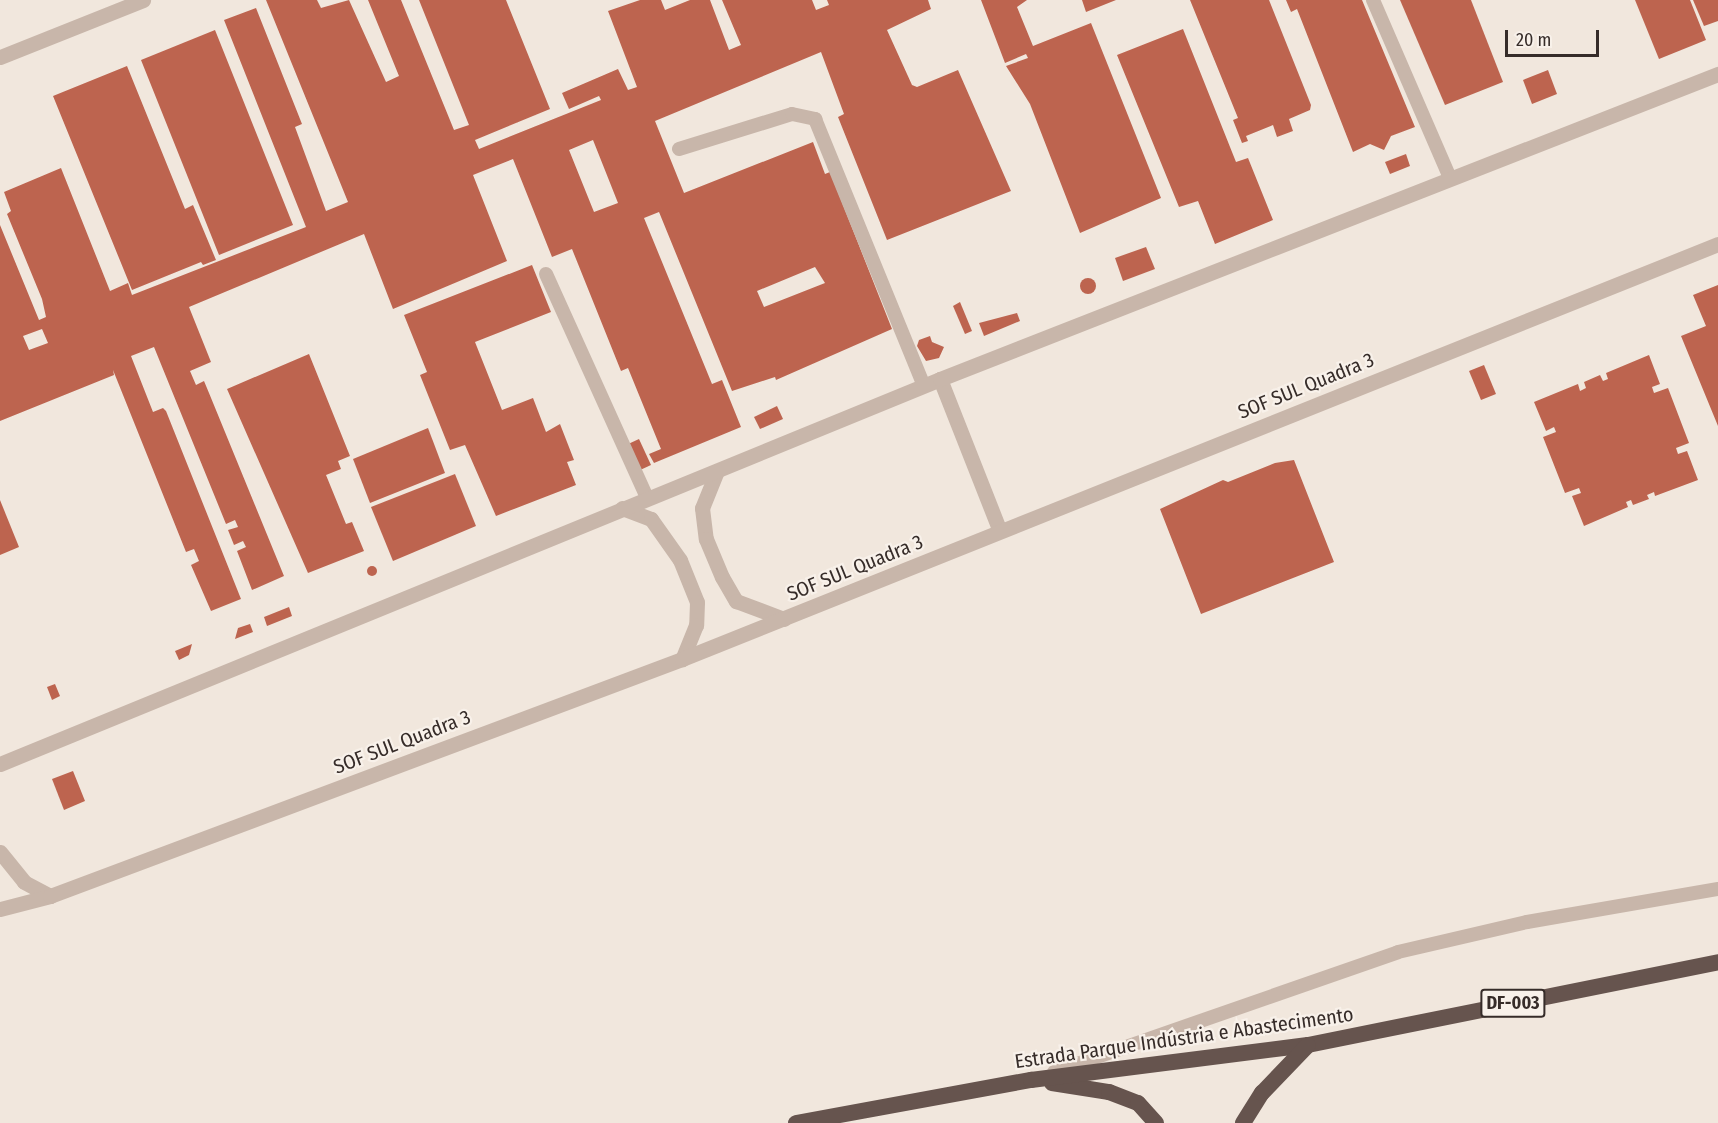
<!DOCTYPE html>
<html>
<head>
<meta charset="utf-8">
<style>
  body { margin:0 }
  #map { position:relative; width:1718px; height:1123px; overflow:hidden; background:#f1e7dd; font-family:"Fira Sans Condensed",sans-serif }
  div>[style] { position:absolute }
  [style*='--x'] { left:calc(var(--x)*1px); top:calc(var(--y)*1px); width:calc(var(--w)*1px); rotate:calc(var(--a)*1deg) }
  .building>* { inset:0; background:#bd644f }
  .round { border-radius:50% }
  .service>* { height:14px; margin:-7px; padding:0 7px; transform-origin:7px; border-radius:7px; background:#c8b6aa }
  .minor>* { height:15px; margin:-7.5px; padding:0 7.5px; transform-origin:7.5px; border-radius:7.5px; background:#c8b6aa }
  .trunk>* { height:16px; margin:-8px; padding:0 8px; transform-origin:8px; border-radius:8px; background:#66544e }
  span { translate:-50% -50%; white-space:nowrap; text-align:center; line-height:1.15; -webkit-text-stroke:4.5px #f8f1ea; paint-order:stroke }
  .shield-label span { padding:2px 4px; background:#f8f1ea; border:2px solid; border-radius:4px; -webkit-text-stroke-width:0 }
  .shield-label { font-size:18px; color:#362c29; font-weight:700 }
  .street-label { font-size:20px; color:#362c29 }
  .scale { position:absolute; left:1505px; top:30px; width:94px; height:27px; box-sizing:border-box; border:3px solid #362c29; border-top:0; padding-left:8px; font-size:18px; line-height:21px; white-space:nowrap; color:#362c29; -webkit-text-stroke:4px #f8f1ea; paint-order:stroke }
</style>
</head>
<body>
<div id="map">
  <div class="building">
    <div style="clip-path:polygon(evenodd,266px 0,317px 0,321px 8px,349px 0,386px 82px,399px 76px,368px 0,401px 0,454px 130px,469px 125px,419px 0,506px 0,550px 109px,475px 140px,479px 149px,601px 100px,599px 96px,569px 109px,562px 93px,618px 69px,628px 90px,637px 87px,608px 11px,640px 0,661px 0,665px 10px,690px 0,710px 0,729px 50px,741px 45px,722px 0,812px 0,816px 10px,829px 5px,827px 0,928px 0,931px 9px,887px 30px,912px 85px,917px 87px,958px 70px,1011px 191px,887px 240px,838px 117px,844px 114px,821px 52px,655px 121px,684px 193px,813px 142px,825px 174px,830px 172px,892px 329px,776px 380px,775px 377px,732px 391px,659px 212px,644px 218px,712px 384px,722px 380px,741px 427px,654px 463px,649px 454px,661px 449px,628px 368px,621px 371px,572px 249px,552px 257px,513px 159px,473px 175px,507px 261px,393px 309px,364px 234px,189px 307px,211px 362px,190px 371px,196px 385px,204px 381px,209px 393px,284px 576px,252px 590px,237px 551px,246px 547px,243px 541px,234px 545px,228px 530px,238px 527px,235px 520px,226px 524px,154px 347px,131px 356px,153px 412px,163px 408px,166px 411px,241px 599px,211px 611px,191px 565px,199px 561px,194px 549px,186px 552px,113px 370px,114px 375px,0 421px,0 225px,39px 320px,46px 317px,42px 299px,7px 214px,11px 211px,4px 192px,61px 168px,110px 291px,128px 283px,132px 295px,306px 227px,224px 20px,256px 8px,302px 124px,295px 127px,326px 211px,348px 202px,266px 0,593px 140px,618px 203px,594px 212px,569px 150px,593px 140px,266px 0,815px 267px,825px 283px,764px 307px,757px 291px,815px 267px,266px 0,42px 329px,48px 343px,29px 350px,23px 336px,42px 329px)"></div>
    <div style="clip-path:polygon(981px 0,1027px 0,1017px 7px,1033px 46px,1091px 23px,1161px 198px,1080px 233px,1030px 104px,1006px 66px,1028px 58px,1026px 54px,1005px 63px)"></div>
    <div style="clip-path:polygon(1082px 0,1116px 0,1086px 12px)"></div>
    <div style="clip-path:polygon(1190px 0,1269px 0,1311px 105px,1310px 110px,1289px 119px,1293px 131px,1277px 137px,1273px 125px,1246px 136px,1248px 141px,1242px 143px,1233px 120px,1238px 118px)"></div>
    <div style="clip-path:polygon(1286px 0,1362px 0,1415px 127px,1391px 136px,1384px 150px,1370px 144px,1353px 152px,1297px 9px,1291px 12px)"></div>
    <div style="clip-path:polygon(1400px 0,1471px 0,1503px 82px,1445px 105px)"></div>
    <div style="clip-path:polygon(1635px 0,1690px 0,1706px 40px,1659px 59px)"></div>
    <div style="clip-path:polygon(1693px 0,1718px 0,1718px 21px,1704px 26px)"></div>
    <div style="clip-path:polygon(1183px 29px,1236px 162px,1248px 158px,1273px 220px,1215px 244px,1198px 201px,1179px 207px,1117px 55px)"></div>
    <div style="clip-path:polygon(215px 30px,293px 225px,219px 255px,141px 60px)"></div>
    <div style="clip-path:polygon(127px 66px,185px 209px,193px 205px,216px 260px,203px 265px,201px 262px,132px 290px,53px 96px)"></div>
    <div style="clip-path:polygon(1548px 70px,1557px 94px,1532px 104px,1523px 80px)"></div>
    <div style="clip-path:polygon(1406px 154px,1410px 166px,1390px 174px,1385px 162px)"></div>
    <div style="clip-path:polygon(1146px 247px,1155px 269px,1123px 281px,1115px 258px)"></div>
    <div style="clip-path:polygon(532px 265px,551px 312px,475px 342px,502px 410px,533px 398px,546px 432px,560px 424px,574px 460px,567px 462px,576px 485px,496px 516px,465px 445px,450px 450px,420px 375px,427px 372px,404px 315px)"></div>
    <div class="round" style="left:1080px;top:278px;width:16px;height:16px"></div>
    <div style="clip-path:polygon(1718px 285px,1718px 426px,1681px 336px,1706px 326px,1693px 295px)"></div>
    <div style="clip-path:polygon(960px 302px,972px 331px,965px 334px,953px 306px)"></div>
    <div style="clip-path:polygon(1017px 313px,1020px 321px,984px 336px,979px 323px)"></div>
    <div style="clip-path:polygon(930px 336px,932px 342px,944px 347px,939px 358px,926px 361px,917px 346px,919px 340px)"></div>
    <div style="clip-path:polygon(309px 354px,350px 456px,338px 461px,341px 469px,326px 475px,346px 524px,352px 522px,364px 551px,308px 573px,227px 389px)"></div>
    <div style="clip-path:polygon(1649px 355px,1660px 384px,1652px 387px,1654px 393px,1668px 388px,1689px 443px,1676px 448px,1678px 454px,1687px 451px,1698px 480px,1655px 496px,1654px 492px,1647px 495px,1649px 499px,1633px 505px,1631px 500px,1626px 502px,1628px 507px,1584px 526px,1572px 496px,1581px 493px,1579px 488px,1565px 493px,1543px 437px,1556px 432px,1554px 427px,1546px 431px,1534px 402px,1578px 384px,1580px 391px,1586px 388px,1584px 382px,1600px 375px,1603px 381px,1608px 379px,1606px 373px)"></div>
    <div style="clip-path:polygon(1484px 365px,1496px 394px,1481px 400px,1469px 371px)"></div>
    <div style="clip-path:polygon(777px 406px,783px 419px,760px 429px,754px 417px)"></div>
    <div style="clip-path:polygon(428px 428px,445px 473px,370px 503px,353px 459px)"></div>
    <div style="clip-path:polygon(639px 439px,651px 465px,638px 471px,626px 445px)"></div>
    <div style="clip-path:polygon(1294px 460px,1334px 562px,1201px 614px,1160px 509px,1223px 480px,1228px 482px,1275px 463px)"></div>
    <div style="clip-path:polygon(455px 474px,476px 526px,393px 561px,371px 507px)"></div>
    <div style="clip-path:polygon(0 500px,19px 547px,0 555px)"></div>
    <div class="round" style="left:367px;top:566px;width:10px;height:10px"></div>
    <div style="clip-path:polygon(289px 607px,292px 616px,267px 626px,264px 617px)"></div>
    <div style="clip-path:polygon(250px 624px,253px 632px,235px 639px,238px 628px)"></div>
    <div style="clip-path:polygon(192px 644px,189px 655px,179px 660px,175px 651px)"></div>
    <div style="clip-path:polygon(55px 684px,60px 696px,52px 700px,47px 687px)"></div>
    <div style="clip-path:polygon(73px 771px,85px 801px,64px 810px,52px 779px)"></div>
  </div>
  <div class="service">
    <div style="--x:1373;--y:0;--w:194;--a:66.6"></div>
    <div style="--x:679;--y:149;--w:118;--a:-17.2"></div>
    <div style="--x:792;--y:114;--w:24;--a:12"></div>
    <div style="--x:815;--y:119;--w:288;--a:67.8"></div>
    <div style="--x:546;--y:274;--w:246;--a:65.7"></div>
    <div style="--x:1054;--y:1072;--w:364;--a:-19.2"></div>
    <div style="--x:1398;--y:952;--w:132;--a:-13.1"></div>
    <div style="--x:1527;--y:922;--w:194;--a:-9.8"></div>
  </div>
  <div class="minor">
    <div style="--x:0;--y:57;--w:154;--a:-21.7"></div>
    <div style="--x:940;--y:379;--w:163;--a:68.5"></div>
    <div style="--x:717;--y:471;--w:40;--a:112"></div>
    <div style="--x:702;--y:508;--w:31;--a:83"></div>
    <div style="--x:706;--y:539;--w:41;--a:67.2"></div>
    <div style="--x:722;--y:577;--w:28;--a:60"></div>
    <div style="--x:736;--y:601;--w:51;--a:20.6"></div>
    <div style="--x:622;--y:508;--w:31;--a:21"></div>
    <div style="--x:651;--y:519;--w:50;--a:54.7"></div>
    <div style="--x:680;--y:560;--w:45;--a:68"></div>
    <div style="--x:697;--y:602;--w:23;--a:92"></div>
    <div style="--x:696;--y:625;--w:37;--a:112"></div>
    <div style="--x:0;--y:764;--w:1016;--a:-22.27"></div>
    <div style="--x:940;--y:379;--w:836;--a:-21.41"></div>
    <div style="--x:0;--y:852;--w:38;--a:51"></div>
    <div style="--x:24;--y:882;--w:30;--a:28"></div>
    <div style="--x:0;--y:909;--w:52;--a:-14.6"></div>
    <div style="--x:50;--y:896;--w:675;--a:-20.56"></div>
    <div style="--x:682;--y:659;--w:1116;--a:-21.83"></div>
  </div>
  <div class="trunk">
    <div style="--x:1052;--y:1083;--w:58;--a:9"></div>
    <div style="--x:1109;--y:1092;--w:31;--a:21"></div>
    <div style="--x:1138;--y:1103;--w:27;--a:48"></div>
    <div style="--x:796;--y:1123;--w:239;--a:-10.4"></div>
    <div style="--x:1031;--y:1080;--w:279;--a:-7.2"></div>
    <div style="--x:1308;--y:1045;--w:418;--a:-11.4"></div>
    <div style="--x:1243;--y:1123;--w:36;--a:-58"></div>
    <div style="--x:1262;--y:1093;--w:66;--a:-46.2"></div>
  </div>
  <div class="shield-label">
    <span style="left:1513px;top:1003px">DF-003</span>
  </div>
  <div class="street-label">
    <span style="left:1306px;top:386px;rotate:-22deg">SOF SUL Quadra 3</span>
    <span style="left:855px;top:568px;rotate:-22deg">SOF SUL Quadra 3</span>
    <span style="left:402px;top:742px;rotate:-21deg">SOF SUL Quadra 3</span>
    <span style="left:1184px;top:1038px;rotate:-8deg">Estrada Parque Indústria e Abastecimento</span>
  </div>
  <div class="scale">20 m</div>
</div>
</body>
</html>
